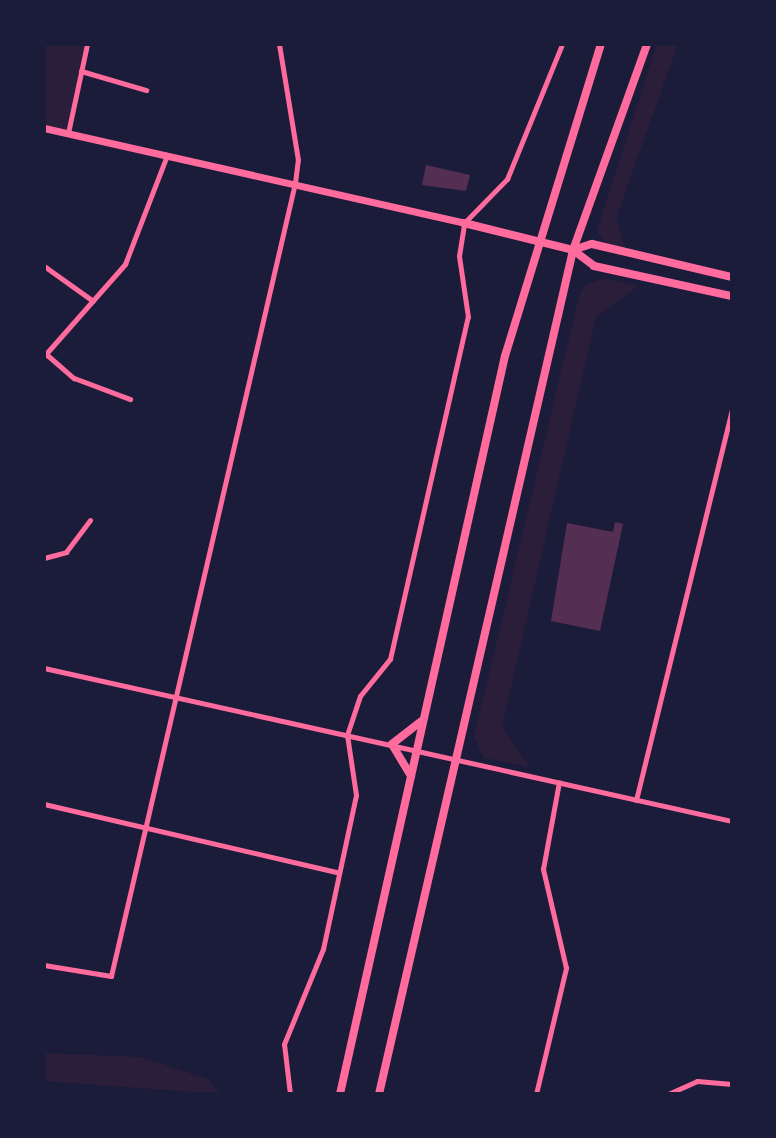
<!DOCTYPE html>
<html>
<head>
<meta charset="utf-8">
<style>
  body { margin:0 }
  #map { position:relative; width:776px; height:1138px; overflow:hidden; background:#1b1b3a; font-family:Raleway,sans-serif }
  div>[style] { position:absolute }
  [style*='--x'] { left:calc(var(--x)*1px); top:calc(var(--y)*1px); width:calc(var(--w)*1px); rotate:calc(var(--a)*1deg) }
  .green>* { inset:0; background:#2a1e3b }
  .building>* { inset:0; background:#542f53 }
  .minor>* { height:5px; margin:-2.5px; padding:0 2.5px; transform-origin:2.5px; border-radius:2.5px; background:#ff6b9d }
  .tertiary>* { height:7px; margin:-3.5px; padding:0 3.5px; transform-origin:3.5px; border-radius:3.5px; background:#ff6b9d }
  .secondary>* { height:8px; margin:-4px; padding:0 4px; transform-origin:4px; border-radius:4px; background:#ff6b9d }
  .primary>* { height:8px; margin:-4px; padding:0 4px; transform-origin:4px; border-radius:4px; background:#ff6b9d }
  span { translate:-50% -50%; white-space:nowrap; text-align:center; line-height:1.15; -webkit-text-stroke:6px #1b1b3a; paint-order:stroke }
  .frame { position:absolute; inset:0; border:46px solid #1b1b3a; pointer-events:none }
</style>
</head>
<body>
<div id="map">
  <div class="green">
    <div style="clip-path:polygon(44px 44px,87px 44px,68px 133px,44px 128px)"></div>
    <div style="clip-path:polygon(657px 44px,678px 44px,616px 218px,627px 252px,605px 244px,597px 230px)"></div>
    <div style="clip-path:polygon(604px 278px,638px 286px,596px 317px,502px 727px,530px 767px,484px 758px,474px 737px,579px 296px,585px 285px)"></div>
    <div style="clip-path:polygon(44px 1053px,141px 1057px,208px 1079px,221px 1094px,44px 1081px)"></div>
  </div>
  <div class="building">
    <div style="clip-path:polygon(426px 165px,470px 175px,466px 191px,422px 185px)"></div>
    <div style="clip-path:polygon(615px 522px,623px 524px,600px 631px,551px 621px,567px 523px,613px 532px)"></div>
  </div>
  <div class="minor">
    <div style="--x:81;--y:71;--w:68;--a:16.3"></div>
    <div style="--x:68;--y:133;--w:91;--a:-77.9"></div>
    <div style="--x:44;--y:266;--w:60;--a:35.5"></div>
    <div style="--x:46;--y:354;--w:37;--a:41"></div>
    <div style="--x:74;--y:378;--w:60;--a:20.6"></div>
    <div style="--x:44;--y:356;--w:123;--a:-48.6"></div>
    <div style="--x:125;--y:264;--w:117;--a:-68.9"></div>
    <div style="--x:44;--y:558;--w:23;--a:-15"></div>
    <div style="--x:66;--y:552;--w:40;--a:-53"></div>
    <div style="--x:44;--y:668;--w:705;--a:12.54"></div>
    <div style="--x:636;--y:800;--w:403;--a:-76.2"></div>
    <div style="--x:44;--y:804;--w:300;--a:13.1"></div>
    <div style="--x:44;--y:965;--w:68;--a:9.3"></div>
    <div style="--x:111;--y:976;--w:814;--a:-76.94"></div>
    <div style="--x:295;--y:183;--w:23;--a:-83"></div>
    <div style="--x:298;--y:160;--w:118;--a:-99.3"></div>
    <div style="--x:290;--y:1094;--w:50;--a:-96.8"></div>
    <div style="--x:284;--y:1044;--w:103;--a:-67.7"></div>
    <div style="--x:323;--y:949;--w:157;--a:-77.9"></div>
    <div style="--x:356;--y:795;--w:61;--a:-98.5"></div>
    <div style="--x:347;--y:735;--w:41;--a:-71.6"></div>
    <div style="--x:360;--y:696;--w:48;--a:-51"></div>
    <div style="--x:390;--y:659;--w:351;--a:-77.2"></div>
    <div style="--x:468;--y:317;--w:62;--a:-98.4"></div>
    <div style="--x:459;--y:256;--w:33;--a:-81"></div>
    <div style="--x:464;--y:223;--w:62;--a:-45.7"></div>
    <div style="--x:507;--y:179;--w:146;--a:-67.8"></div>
    <div style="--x:536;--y:1094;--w:130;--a:-76.6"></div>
    <div style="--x:566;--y:968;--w:102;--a:-103.1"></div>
    <div style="--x:543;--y:869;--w:88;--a:-79.6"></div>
    <div style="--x:668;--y:1094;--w:32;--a:-24"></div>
    <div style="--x:697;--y:1081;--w:35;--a:5"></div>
  </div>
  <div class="tertiary">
    <div style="--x:44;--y:128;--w:431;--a:12.7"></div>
  </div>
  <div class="secondary">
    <div style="--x:464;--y:223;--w:112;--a:13.9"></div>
    <div style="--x:573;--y:250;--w:26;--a:37"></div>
    <div style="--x:594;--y:266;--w:141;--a:12.3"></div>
    <div style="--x:573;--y:250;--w:20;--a:-18"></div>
    <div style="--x:592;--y:244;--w:144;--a:13.3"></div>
  </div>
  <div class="primary">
    <div style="--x:411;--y:776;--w:37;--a:-121"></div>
    <div style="--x:392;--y:744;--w:36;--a:-38"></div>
    <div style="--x:340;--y:1094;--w:756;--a:-77.4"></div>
    <div style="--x:505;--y:356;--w:326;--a:-72.9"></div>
    <div style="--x:379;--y:1094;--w:866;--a:-77.05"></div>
    <div style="--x:573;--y:250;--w:219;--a:-70.2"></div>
  </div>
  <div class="frame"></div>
</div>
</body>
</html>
